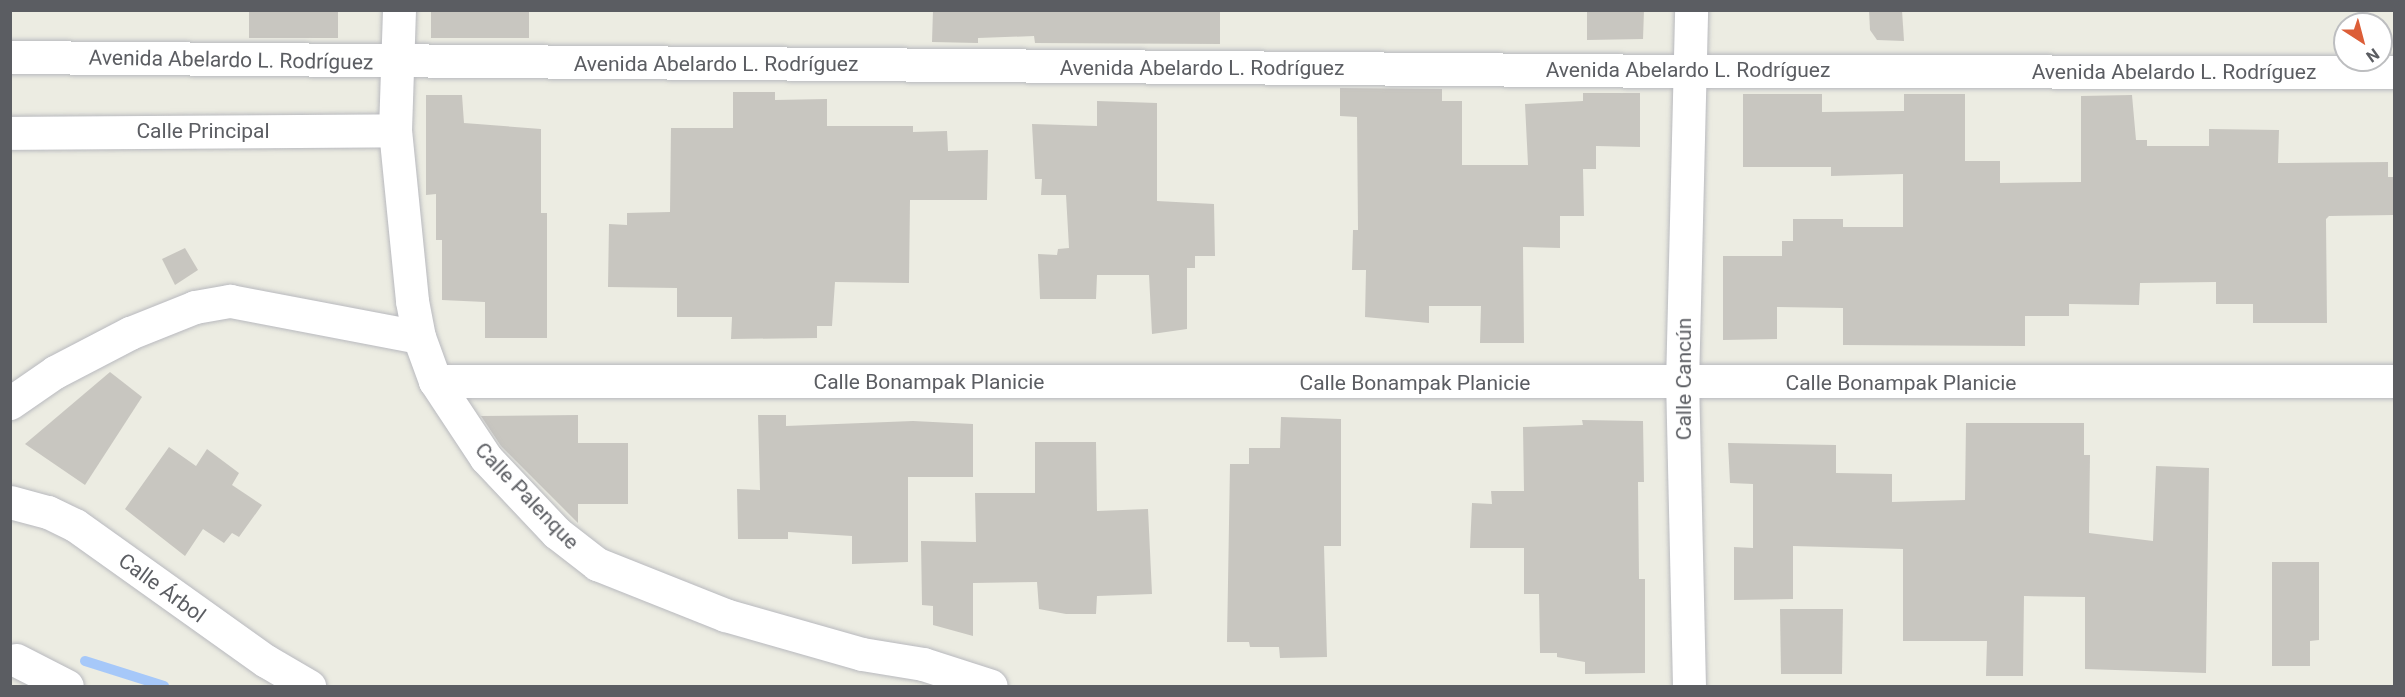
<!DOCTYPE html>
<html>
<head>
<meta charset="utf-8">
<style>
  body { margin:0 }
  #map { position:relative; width:2405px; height:697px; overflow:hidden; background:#ecece2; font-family:Roboto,sans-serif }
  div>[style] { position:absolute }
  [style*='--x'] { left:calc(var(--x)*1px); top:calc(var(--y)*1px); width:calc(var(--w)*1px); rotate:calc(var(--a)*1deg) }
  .stream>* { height:10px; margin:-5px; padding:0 5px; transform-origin:5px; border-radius:5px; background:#a6c8f9 }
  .building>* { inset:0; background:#c8c6c0 }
  .roads { filter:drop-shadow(0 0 2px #b8b9be) drop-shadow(0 0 2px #b8b9be) }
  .minor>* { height:33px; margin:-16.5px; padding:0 16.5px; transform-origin:16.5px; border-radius:16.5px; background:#fff }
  span { translate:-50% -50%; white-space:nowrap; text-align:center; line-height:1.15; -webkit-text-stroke:6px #fff; paint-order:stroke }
  .street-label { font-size:21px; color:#5b5d62 }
  .frame { position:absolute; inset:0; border:12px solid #5b5d62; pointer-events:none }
  .north { position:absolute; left:2333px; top:12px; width:60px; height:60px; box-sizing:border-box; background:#fff; border:2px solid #bdbec0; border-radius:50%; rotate:144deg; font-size:16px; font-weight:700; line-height:24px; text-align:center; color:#5b5d62 }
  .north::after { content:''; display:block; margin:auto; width:21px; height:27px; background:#dc5e38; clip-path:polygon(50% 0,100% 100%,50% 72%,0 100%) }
</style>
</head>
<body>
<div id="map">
  <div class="stream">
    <div style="--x:85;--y:661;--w:83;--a:17.6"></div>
  </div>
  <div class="building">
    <div style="clip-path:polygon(249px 10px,338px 10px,338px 38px,249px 38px)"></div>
    <div style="clip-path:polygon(431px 10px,529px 10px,529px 38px,431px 38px)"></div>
    <div style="clip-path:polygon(933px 10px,1220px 10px,1220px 44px,1035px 43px,1034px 36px,978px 38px,978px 43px,932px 42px)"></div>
    <div style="clip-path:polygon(1587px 10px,1644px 10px,1643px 39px,1587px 40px)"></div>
    <div style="clip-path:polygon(1869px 10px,1902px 10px,1904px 41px,1877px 40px,1870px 30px)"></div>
    <div style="clip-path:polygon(1340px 88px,1442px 89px,1442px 101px,1462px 101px,1462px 165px,1528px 165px,1525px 104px,1583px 101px,1583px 93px,1640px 93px,1640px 147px,1596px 146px,1596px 169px,1583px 169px,1584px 216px,1560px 216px,1560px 248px,1523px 247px,1524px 343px,1480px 343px,1481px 306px,1429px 306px,1429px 323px,1365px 317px,1366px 270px,1352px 270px,1353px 230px,1358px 230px,1357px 117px,1340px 116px)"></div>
    <div style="clip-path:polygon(733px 92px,775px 92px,775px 100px,827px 99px,827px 126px,913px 126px,913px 132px,947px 131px,948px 151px,988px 150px,987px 200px,910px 200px,909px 283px,835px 282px,832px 326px,817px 326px,817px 338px,731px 339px,732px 317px,677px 317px,677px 288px,608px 287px,609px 224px,627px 225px,627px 213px,670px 212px,671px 128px,733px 128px)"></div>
    <div style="clip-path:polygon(1743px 94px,1822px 94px,1822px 112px,1904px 111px,1904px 94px,1965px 94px,1965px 161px,2000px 161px,2000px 183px,2081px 182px,2081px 96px,2132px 95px,2136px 140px,2147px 140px,2147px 146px,2209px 146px,2209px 129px,2279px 130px,2278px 163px,2388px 162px,2388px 177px,2394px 177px,2394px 215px,2329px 216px,2326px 219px,2327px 323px,2253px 323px,2253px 304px,2216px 304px,2216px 282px,2140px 283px,2139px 305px,2069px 304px,2069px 316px,2025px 316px,2025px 346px,1843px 345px,1843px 308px,1777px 307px,1777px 339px,1723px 340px,1723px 256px,1782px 256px,1782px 241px,1793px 241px,1793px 219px,1843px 219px,1843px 227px,1903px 227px,1903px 174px,1831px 176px,1831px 167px,1743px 167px)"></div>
    <div style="clip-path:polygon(426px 95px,462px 95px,464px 123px,541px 129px,541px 213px,547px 213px,547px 338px,485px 338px,485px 302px,442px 300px,442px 240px,436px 240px,436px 194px,426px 195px)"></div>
    <div style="clip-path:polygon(1097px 101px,1157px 103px,1157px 201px,1214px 204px,1215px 256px,1195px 256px,1195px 268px,1187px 268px,1187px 329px,1152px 334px,1149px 275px,1097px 275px,1096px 299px,1040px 299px,1038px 254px,1057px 255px,1058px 249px,1069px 248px,1066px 195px,1041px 195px,1042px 179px,1035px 179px,1032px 124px,1097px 126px)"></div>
    <div style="clip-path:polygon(185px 248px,198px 270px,175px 285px,162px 259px)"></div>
    <div style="clip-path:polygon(110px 372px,142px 397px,85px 485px,25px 444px)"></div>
    <div style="clip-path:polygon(578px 415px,578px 443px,628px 443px,628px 504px,578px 504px,578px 523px,501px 446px,481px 416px)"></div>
    <div style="clip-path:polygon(758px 415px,786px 415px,786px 426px,913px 421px,973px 424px,973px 477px,908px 477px,908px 562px,852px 564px,852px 536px,788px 532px,788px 539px,738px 539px,737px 489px,760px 490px)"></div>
    <div style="clip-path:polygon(1281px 417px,1341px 419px,1341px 546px,1324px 546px,1327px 657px,1280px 658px,1279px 647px,1250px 647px,1249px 642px,1227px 642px,1230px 464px,1249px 464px,1249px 448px,1280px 448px)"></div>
    <div style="clip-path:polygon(1582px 420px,1643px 421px,1644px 482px,1638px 482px,1639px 579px,1645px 579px,1645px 673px,1585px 674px,1585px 662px,1557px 657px,1557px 653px,1540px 653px,1539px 594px,1524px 594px,1524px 548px,1470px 548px,1472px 503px,1492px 504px,1491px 491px,1524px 491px,1523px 427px,1583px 425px)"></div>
    <div style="clip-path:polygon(1966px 423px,2084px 423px,2084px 455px,2090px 455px,2089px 533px,2153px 541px,2156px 466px,2209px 468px,2206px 673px,2085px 669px,2085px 597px,2024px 596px,2023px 676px,1986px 676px,1987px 641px,1903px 641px,1903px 549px,1793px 546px,1793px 599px,1734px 600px,1734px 547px,1753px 548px,1753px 484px,1730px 483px,1728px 443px,1836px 445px,1836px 473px,1892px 474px,1892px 502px,1965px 500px)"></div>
    <div style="clip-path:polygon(1035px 442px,1096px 442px,1097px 511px,1148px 509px,1152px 594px,1097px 596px,1096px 614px,1066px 614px,1039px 609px,1037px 582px,973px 583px,973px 636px,933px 625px,933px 606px,922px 605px,921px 541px,976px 542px,975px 493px,1035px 493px)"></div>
    <div style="clip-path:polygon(169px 447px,196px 466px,207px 449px,239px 473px,232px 485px,262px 505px,239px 537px,232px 533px,224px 543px,203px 529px,185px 556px,125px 509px)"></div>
    <div style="clip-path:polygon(2272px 562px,2319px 562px,2319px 640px,2310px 641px,2310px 666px,2272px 666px)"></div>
    <div style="clip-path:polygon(1780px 609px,1843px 609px,1842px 674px,1781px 674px)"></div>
  </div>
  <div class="roads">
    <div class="minor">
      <div style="--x:399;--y:10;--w:120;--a:91.9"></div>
      <div style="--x:395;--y:130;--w:172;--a:84.3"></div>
      <div style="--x:412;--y:301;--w:37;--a:79"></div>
      <div style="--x:419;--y:337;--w:47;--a:70"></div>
      <div style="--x:435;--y:381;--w:92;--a:56.5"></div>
      <div style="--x:486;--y:458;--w:103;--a:46.6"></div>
      <div style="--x:557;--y:533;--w:51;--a:37.8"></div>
      <div style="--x:597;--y:564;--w:138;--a:21.7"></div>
      <div style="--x:725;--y:615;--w:142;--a:15.9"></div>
      <div style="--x:862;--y:654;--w:62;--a:9.3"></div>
      <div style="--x:923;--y:664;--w:71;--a:17.9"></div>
      <div style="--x:10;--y:57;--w:1680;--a:0.48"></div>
      <div style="--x:1690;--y:71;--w:704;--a:0.08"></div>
      <div style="--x:10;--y:133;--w:385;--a:-0.4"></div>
      <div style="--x:435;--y:381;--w:1959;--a:0"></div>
      <div style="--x:10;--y:403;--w:55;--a:-34.6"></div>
      <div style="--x:55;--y:372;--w:85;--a:-27.5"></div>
      <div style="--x:130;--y:333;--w:70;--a:-21.8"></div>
      <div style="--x:195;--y:307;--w:36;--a:-10"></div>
      <div style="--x:230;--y:301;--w:192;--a:10.8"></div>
      <div style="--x:10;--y:502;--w:39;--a:15"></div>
      <div style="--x:48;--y:512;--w:30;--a:26"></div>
      <div style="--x:75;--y:525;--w:234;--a:35.5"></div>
      <div style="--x:266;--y:661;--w:50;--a:30.2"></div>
      <div style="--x:16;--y:660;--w:57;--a:27"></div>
      <div style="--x:1689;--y:686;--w:302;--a:-91.3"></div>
      <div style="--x:1682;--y:384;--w:374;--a:-88.6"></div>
    </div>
  </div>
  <div class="street-label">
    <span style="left:231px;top:60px;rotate:1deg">Avenida Abelardo L. Rodríguez</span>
    <span style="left:716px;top:64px">Avenida Abelardo L. Rodríguez</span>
    <span style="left:1202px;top:68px">Avenida Abelardo L. Rodríguez</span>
    <span style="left:1688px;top:70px">Avenida Abelardo L. Rodríguez</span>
    <span style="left:2174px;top:72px">Avenida Abelardo L. Rodríguez</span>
    <span style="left:203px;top:131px">Calle Principal</span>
    <span style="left:1684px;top:379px;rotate:-90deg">Calle Cancún</span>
    <span style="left:929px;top:382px">Calle Bonampak Planicie</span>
    <span style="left:1415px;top:383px">Calle Bonampak Planicie</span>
    <span style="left:1901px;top:383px">Calle Bonampak Planicie</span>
    <span style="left:527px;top:496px;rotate:46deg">Calle Palenque</span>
    <span style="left:162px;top:588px;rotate:36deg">Calle Árbol</span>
  </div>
  <div class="frame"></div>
  <div class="north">N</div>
</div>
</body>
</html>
